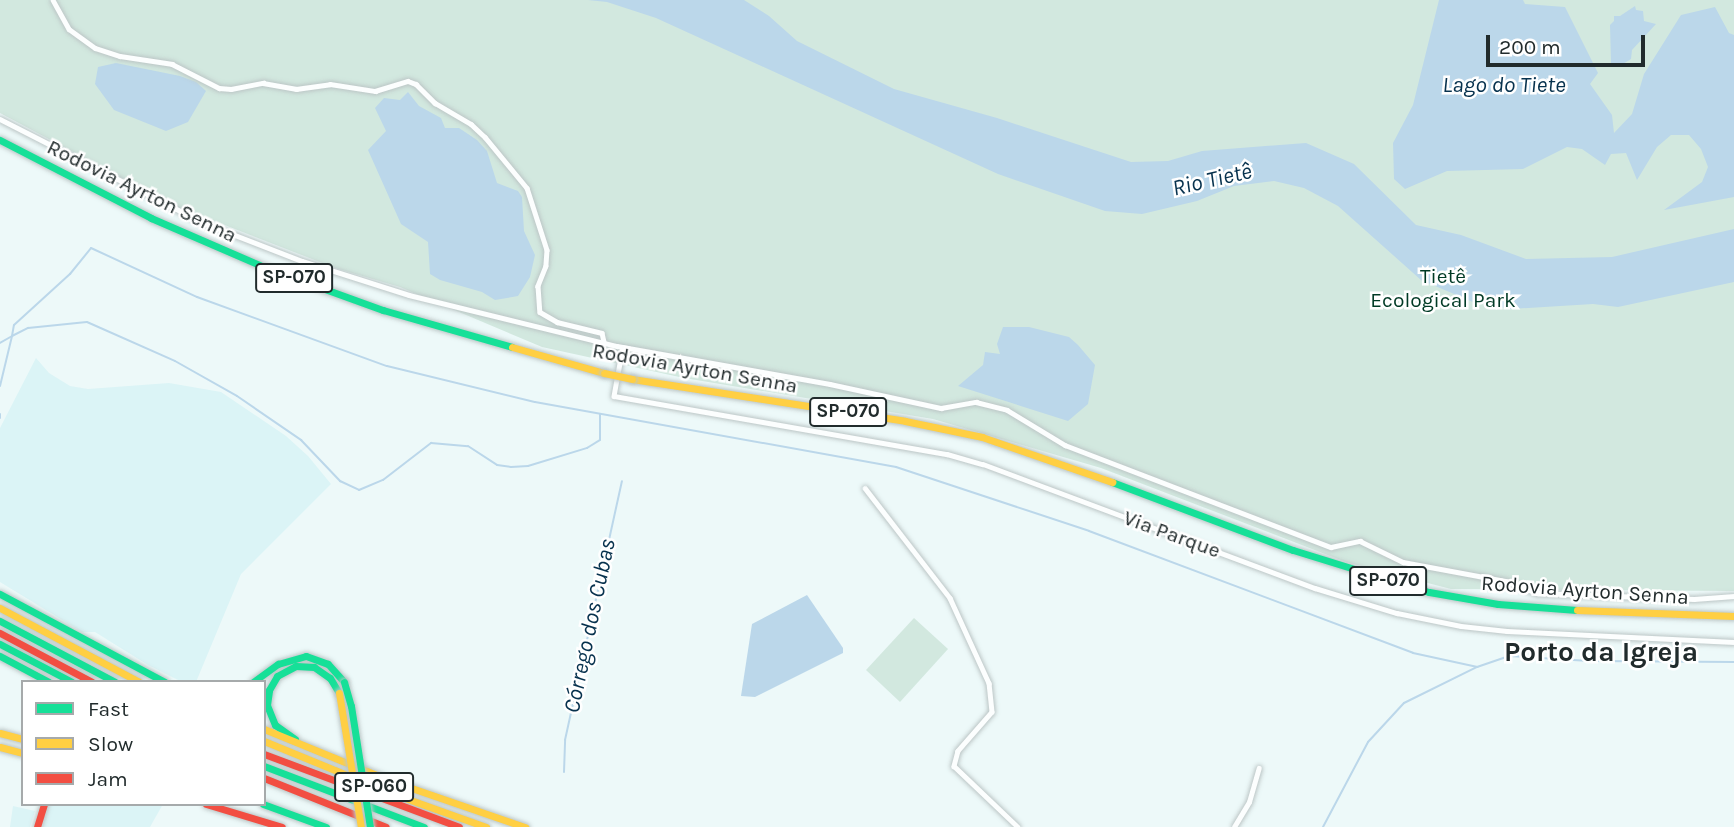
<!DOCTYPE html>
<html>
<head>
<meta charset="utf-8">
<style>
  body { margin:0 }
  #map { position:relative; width:1734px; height:827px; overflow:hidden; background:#edf9f9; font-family:Karla,sans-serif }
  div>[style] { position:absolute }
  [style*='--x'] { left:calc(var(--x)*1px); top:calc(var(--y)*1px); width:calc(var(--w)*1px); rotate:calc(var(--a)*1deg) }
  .built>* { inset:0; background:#dbf4f6 }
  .green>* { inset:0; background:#d2e8df }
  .water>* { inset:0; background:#bbd7ea }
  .stream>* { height:2px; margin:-1px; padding:0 1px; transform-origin:1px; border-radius:1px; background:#bbd7ea }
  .roads { filter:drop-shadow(0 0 2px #bcc6c6) drop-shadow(0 0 2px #bcc6c6) }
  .street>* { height:4.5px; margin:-2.25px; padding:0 2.25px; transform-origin:2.25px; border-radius:2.25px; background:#fcfefe }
  .fast>* { height:7px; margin:-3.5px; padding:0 3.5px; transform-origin:3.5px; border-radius:3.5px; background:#16e098 }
  .slow>* { height:7px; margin:-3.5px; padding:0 3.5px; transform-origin:3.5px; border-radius:3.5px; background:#ffcf43 }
  .jam>* { height:7px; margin:-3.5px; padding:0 3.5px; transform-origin:3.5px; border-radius:3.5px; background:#f24e42 }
  .bridges { filter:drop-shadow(0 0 2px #bcc6c6) drop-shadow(0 0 2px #bcc6c6) }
  .fast-bridge>* { height:7px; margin:-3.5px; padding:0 3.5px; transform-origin:3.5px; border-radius:3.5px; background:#16e098 }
  .slow-bridge>* { height:7px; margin:-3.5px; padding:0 3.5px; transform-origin:3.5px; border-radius:3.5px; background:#ffcf43 }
  span { translate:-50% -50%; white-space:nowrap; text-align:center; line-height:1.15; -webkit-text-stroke:5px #fff; paint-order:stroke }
  .shield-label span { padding:2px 5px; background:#fff; border:2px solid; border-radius:5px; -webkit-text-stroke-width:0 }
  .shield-label { font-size:19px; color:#212b2c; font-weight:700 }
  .street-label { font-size:21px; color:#212b2c }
  .park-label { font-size:21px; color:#003a25 }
  .water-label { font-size:23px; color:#07324e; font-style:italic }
  .district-label { font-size:28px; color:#212b2c; font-weight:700 }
  .legend { position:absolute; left:21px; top:680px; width:245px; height:126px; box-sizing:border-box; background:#fff; border:2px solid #a6aaab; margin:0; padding:9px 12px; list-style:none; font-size:21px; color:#212b2c }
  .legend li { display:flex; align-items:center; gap:14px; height:35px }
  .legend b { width:35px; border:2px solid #a6aaab }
  .scale { position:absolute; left:1486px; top:35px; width:159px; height:32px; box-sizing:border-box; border:4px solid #212b2c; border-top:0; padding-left:9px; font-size:21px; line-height:24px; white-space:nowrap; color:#212b2c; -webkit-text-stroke:5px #fff; paint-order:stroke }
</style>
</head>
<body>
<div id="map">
  <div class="built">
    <div style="clip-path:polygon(36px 358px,49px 373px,70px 386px,88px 389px,169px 383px,221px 392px,286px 436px,308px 456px,331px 484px,241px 574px,196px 682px,182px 682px,148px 665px,95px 632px,82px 632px,0 582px,0 428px)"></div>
    <div style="clip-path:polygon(49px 804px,163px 804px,150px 827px,42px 827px)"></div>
    <div style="clip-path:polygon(13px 806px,35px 811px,30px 827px,10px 827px)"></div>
  </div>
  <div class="green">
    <div style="clip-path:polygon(0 0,1734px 0,1734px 591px,1451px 589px,1346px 562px,1101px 468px,933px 419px,684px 378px,542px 347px,400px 287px,335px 268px,171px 204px,0 113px)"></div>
    <div style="clip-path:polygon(914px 618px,948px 649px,900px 702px,866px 670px)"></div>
  </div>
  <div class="water">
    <div style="clip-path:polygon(588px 0,744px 0,769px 16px,797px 41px,894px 89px,997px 118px,1131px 162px,1168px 161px,1202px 151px,1306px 143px,1354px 164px,1416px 225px,1461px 235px,1526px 259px,1612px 257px,1734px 229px,1734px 282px,1618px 307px,1593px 304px,1510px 309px,1473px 302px,1421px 280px,1338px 206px,1304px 188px,1274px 181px,1234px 186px,1197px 201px,1142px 214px,1105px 211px,998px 174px,656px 18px,607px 2px)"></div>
    <div style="clip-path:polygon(1439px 0,1523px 0,1525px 4px,1565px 7px,1598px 73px,1590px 84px,1612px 115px,1614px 133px,1632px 114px,1644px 74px,1681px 15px,1715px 7px,1729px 33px,1734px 35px,1734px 197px,1664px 210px,1702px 182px,1708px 167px,1701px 149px,1689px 135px,1671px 135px,1657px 147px,1637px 180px,1626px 153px,1611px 154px,1605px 165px,1582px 149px,1567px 147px,1523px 169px,1447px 171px,1405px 189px,1394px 179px,1393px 143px,1413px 105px)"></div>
    <div style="clip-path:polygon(1635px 6px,1636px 10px,1643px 11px,1644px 21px,1656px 24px,1632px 50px,1631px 59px,1618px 67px,1611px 63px,1610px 25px,1614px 21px,1614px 16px,1620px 16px)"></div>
    <div style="clip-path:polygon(116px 63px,180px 76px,196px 82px,206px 91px,188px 122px,166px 131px,114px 110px,95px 84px,98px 67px)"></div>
    <div style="clip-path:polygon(408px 92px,419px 106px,441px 118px,445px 128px,459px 128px,477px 140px,487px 151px,497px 183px,518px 191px,522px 197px,524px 231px,535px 255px,530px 277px,518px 296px,495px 300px,482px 292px,440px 280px,430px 274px,428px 242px,401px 224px,368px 150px,386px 131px,375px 108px,384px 98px,400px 100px)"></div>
    <div style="clip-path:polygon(1003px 327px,1029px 327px,1069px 337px,1078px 345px,1095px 365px,1088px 404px,1068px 421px,958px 386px,983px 365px,985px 352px,1000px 354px,997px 344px)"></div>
    <div style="clip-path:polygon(807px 595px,843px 648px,843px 653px,755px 697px,741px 696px,752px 624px)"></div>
  </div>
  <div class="stream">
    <div style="--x:0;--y:343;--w:14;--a:-30"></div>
    <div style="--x:12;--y:336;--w:11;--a:-80"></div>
    <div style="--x:14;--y:325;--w:76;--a:-42.3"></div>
    <div style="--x:70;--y:274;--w:33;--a:-51"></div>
    <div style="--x:91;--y:248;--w:117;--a:24.8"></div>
    <div style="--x:197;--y:297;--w:202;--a:20"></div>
    <div style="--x:387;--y:366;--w:152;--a:13.7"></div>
    <div style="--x:535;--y:402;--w:367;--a:10.2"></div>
    <div style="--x:896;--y:467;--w:203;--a:18.3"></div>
    <div style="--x:1089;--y:531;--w:346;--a:20.6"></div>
    <div style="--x:1413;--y:653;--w:66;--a:12.3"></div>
    <div style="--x:0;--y:386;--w:51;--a:-76.5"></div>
    <div style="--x:12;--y:336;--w:18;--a:-27"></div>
    <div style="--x:28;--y:328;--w:59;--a:-5.8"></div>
    <div style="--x:87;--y:322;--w:96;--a:23.9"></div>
    <div style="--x:175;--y:361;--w:71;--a:29.4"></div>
    <div style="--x:237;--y:396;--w:78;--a:34.5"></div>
    <div style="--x:301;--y:440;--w:57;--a:46.4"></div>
    <div style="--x:340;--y:481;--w:21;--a:25"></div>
    <div style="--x:359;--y:490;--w:26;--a:-23"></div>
    <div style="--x:383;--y:480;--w:61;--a:-37.6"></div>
    <div style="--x:431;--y:443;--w:37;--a:5"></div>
    <div style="--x:468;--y:446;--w:35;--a:33"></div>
    <div style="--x:497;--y:465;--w:14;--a:8"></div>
    <div style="--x:511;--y:467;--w:17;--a:-3"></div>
    <div style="--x:528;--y:466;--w:62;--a:-17"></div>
    <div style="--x:587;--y:448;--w:15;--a:-32"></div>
    <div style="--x:600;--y:440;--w:26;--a:-90"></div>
    <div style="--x:0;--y:414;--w:4;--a:90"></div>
    <div style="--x:564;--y:772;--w:32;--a:-88"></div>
    <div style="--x:565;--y:740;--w:265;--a:-77.6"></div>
    <div style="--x:1323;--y:827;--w:96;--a:-62.1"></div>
    <div style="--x:1368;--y:742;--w:53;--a:-47.3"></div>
    <div style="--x:1404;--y:703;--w:81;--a:-26.3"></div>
    <div style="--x:1477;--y:667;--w:34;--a:-19"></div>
    <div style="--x:1509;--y:656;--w:81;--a:3.5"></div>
    <div style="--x:1590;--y:661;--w:144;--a:0.4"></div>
  </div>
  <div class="roads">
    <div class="street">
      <div style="--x:53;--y:0;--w:33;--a:61"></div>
      <div style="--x:69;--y:29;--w:32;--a:36"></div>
      <div style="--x:95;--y:48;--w:26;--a:18"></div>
      <div style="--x:120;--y:56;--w:53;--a:8.7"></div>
      <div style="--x:172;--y:64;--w:53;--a:27.1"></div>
      <div style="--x:219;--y:88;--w:12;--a:5"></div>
      <div style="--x:231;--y:89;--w:33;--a:-11"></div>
      <div style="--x:263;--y:83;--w:34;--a:10"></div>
      <div style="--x:296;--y:89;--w:34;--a:-8"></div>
      <div style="--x:330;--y:84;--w:46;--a:8.8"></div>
      <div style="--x:375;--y:91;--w:34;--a:-17"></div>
      <div style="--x:408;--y:81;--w:9;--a:21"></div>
      <div style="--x:416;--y:84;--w:27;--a:45"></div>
      <div style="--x:435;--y:103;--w:42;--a:30.3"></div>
      <div style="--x:471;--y:124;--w:19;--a:43"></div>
      <div style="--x:485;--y:137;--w:66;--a:50.5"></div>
      <div style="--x:527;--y:188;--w:65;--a:72.1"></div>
      <div style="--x:547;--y:250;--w:16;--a:94"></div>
      <div style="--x:546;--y:266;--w:22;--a:112"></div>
      <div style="--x:538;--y:286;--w:26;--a:86"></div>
      <div style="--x:540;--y:312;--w:20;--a:30"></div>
      <div style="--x:557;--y:322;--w:46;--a:13.7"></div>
      <div style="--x:602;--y:333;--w:9;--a:77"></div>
      <div style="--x:0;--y:119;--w:229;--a:27"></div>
      <div style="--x:204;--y:223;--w:105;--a:21.2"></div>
      <div style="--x:302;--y:261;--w:112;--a:17.6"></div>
      <div style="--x:409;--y:295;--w:214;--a:13.8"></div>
      <div style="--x:617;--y:346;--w:216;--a:10.1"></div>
      <div style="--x:830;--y:384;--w:114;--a:12.2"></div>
      <div style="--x:941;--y:408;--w:36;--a:-10"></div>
      <div style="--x:976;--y:402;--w:32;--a:14"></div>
      <div style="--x:1007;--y:410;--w:68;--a:31.1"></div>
      <div style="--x:1065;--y:445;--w:285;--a:21"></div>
      <div style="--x:1331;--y:547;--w:30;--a:-12"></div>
      <div style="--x:1360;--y:541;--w:48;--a:26"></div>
      <div style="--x:1403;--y:562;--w:105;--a:10.5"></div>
      <div style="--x:1506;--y:581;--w:34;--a:21"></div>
      <div style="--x:1538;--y:593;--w:156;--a:2.2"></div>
      <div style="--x:1694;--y:599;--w:40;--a:-4.3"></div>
      <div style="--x:623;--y:347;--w:50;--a:100.4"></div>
      <div style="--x:614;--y:396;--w:338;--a:9.9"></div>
      <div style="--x:947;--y:454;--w:37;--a:16"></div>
      <div style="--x:983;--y:464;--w:354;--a:20.5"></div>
      <div style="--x:1315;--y:588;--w:86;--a:17"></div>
      <div style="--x:1397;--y:613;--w:65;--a:11.5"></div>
      <div style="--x:1461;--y:626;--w:46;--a:6.2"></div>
      <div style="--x:1507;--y:631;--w:227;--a:2.8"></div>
      <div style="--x:865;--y:488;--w:139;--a:52.3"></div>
      <div style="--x:950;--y:598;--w:94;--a:65.4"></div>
      <div style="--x:989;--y:683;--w:29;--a:84"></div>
      <div style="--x:992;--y:712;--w:52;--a:131.1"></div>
      <div style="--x:958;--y:751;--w:16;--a:105"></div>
      <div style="--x:954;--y:766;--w:88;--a:43.6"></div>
      <div style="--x:1234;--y:827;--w:29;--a:-59"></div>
      <div style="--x:1249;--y:802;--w:35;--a:-74"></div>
    </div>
    <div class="fast">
      <div style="--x:0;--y:140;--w:170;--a:27.3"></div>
      <div style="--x:151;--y:218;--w:123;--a:23.4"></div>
      <div style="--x:264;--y:267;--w:127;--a:19.9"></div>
      <div style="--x:383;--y:310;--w:134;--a:16"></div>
      <div style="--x:1112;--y:482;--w:193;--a:20.6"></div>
      <div style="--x:1293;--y:550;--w:142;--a:17.2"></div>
      <div style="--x:1429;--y:592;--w:70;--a:9.9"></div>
      <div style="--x:1498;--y:604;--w:79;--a:4.3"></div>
      <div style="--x:0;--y:594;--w:187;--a:28.1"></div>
      <div style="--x:0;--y:621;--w:130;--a:27.9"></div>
      <div style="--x:0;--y:644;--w:81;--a:27.8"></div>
      <div style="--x:0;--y:656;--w:55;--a:28"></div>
      <div style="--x:253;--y:682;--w:31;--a:-36"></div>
      <div style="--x:278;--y:664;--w:29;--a:-16"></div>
      <div style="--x:306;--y:656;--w:23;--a:20"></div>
      <div style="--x:328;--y:664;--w:24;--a:48"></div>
      <div style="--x:295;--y:739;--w:24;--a:-145"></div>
      <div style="--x:275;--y:725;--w:22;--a:-112"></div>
      <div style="--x:267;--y:705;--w:15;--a:-82"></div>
      <div style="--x:269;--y:690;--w:16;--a:-60"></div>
      <div style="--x:277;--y:676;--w:21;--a:-28"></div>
      <div style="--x:296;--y:666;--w:18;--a:3"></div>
      <div style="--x:314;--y:667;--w:19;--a:35"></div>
      <div style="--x:330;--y:678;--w:17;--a:59"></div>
      <div style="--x:264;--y:766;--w:171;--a:20.9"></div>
      <div style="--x:263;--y:804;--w:67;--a:20.1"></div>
    </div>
    <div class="slow">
      <div style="--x:512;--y:347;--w:96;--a:15.8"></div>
      <div style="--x:632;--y:379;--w:276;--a:8.7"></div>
      <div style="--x:905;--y:421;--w:79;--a:11.7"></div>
      <div style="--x:982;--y:437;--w:138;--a:19.1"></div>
      <div style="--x:0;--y:608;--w:157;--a:28"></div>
      <div style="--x:1577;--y:610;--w:157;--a:2.2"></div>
      <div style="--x:264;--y:729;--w:140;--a:22.2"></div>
      <div style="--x:394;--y:782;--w:139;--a:19"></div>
      <div style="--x:0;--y:733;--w:24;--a:15"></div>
      <div style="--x:264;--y:741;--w:137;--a:22.3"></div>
      <div style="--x:391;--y:793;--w:101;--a:19.7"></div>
      <div style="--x:0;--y:747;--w:24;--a:15"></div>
    </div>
    <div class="jam">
      <div style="--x:0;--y:633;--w:104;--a:28"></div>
      <div style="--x:264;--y:754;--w:208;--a:20.5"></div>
      <div style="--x:264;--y:778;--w:131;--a:21.9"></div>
      <div style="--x:206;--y:804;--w:79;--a:16.8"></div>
      <div style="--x:37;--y:827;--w:24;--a:-73"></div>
    </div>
  </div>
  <div class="bridges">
    <div class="fast-bridge">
      <div style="--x:344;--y:682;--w:25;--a:74"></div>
      <div style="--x:351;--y:706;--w:122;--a:81.1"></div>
    </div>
    <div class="slow-bridge">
      <div style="--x:604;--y:373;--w:29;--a:12"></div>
      <div style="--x:339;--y:693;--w:136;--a:80.7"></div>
    </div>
  </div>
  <div class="shield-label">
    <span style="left:294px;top:278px">SP-070</span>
    <span style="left:848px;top:412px">SP-070</span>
    <span style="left:1388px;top:581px">SP-070</span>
    <span style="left:374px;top:787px">SP-060</span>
  </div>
  <div class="street-label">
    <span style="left:142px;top:191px;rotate:26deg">Rodovia Ayrton Senna</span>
    <span style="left:695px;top:368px;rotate:10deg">Rodovia Ayrton Senna</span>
    <span style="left:1172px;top:534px;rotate:20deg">Via Parque</span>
    <span style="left:1585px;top:590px;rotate:4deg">Rodovia Ayrton Senna</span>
  </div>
  <div class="park-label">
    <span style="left:1443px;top:288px">Tietê<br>Ecological Park</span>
  </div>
  <div class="water-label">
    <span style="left:1504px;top:85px">Lago do Tiete</span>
    <span style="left:1212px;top:180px;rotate:-13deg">Rio Tietê</span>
    <span style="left:590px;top:626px;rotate:-78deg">Córrego dos Cubas</span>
  </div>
  <div class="district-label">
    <span style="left:1601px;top:652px">Porto da Igreja</span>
  </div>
  <ul class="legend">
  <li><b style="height:9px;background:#16e098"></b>Fast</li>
  <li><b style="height:9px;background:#ffcf43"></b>Slow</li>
  <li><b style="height:9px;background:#f24e42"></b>Jam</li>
  </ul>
  <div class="scale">200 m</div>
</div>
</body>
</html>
